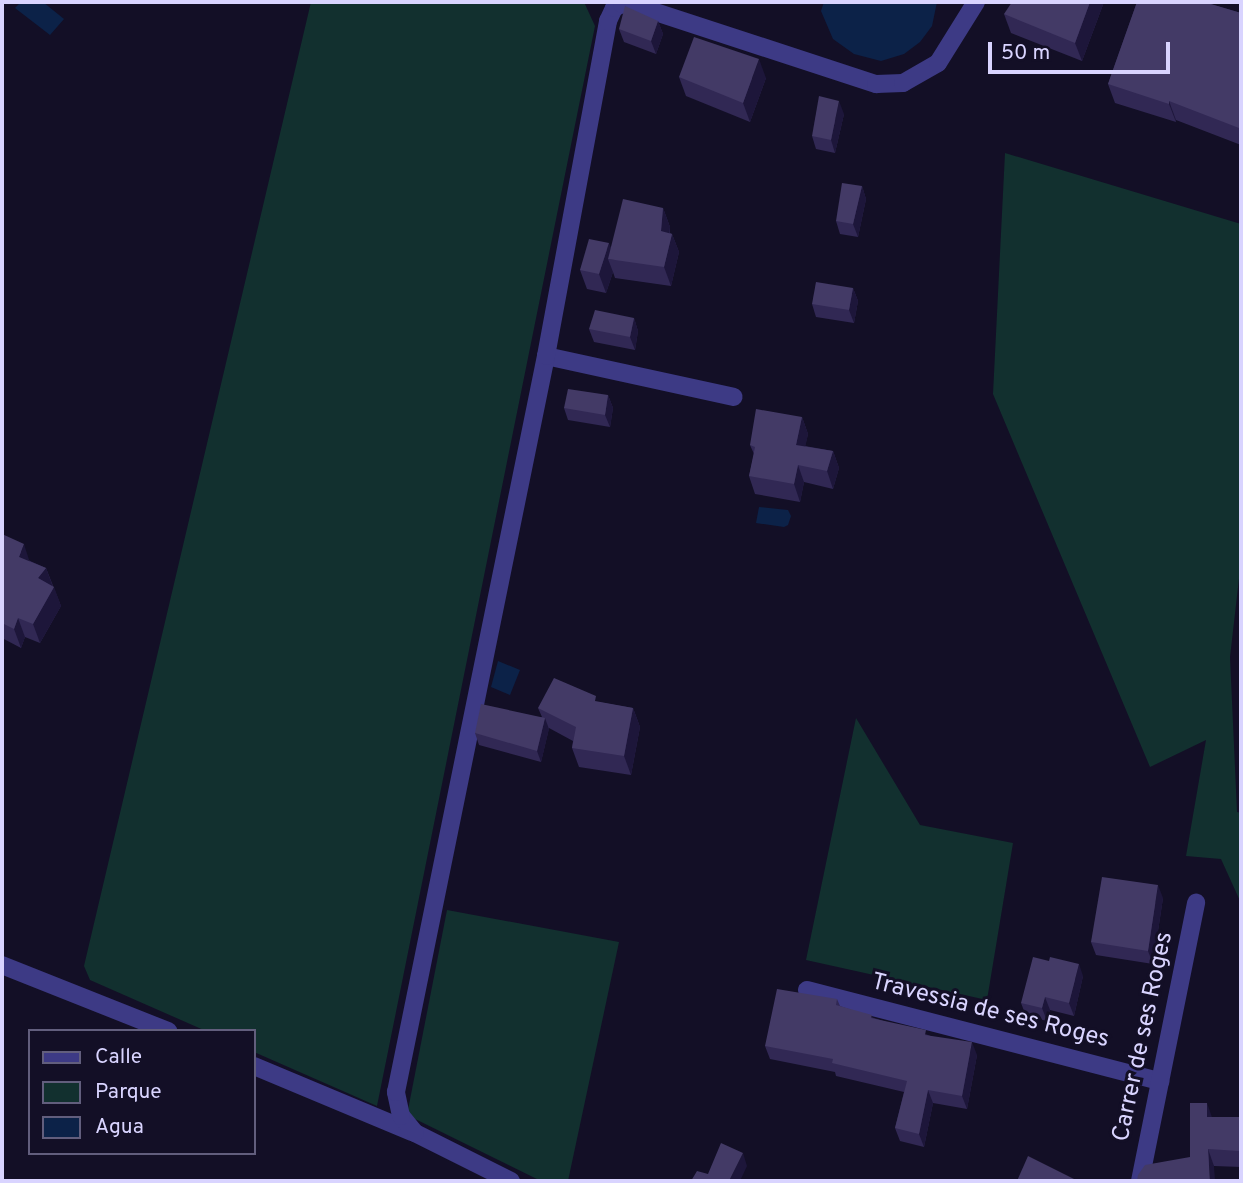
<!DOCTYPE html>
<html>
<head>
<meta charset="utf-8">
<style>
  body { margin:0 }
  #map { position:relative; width:1243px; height:1183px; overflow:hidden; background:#130f26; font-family:Overpass,sans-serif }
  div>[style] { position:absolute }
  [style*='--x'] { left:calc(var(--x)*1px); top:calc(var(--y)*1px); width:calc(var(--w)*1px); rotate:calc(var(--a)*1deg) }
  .green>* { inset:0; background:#12302f }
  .water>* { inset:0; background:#0c2248 }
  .street>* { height:18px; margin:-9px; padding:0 9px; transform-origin:9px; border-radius:9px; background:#3d3a85 }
  .wall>* { inset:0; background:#312854 }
  .shaded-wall>* { inset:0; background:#1d163a }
  .building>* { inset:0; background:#433a66 }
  span { translate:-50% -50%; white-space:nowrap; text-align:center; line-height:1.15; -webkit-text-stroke:6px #130f26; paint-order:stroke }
  .street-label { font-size:24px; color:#d9d4ff }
  .frame { position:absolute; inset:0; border:4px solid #d9d4ff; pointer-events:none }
  .legend { position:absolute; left:28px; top:1029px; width:228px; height:126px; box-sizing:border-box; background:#130f26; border:2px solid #625e7d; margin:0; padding:9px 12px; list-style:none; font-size:21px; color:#d9d4ff }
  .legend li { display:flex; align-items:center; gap:14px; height:35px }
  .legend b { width:35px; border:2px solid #625e7d }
  .scale { position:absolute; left:988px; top:42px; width:182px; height:32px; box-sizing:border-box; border:4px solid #d9d4ff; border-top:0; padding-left:9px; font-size:21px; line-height:24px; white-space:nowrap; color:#d9d4ff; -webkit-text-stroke:5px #130f26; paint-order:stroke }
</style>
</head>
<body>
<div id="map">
  <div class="green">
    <div style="clip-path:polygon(311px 2px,584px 2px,595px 26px,377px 1106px,254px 1052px,254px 1031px,206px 1031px,90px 980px,84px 966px)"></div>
    <div style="clip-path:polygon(1005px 153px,1241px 224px,1241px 561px,1230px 657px,1237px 812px,1241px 813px,1241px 903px,1221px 859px,1186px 856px,1206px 740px,1150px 767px,993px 394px)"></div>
    <div style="clip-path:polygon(856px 718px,920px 825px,1013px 843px,987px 1000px,806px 960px)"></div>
    <div style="clip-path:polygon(447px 910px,619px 942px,568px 1181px,541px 1181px,407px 1115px)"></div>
  </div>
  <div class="water">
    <div style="clip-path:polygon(21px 2px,43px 2px,64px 19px,50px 35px,15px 8px)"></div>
    <div style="clip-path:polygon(824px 2px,937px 2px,932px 26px,920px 42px,904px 54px,881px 61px,854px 54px,833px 39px,821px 11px)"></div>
    <div style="clip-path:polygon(759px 507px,788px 510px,791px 516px,788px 525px,784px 527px,756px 523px)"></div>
    <div style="clip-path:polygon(498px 661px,520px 670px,510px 695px,491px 687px)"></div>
  </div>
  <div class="street">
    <div style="--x:546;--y:356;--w:192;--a:12.3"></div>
    <div style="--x:2;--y:965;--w:179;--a:21.7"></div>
    <div style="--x:807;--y:990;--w:365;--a:14.5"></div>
    <div style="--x:254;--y:1066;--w:171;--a:22.7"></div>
    <div style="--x:511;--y:1181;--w:107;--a:-153.4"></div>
    <div style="--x:415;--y:1133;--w:22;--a:-129"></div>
    <div style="--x:401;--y:1116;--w:25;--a:-102"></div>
    <div style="--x:396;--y:1092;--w:751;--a:-78.48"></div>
    <div style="--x:546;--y:356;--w:341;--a:-79.5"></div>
    <div style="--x:608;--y:21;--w:14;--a:-65"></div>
    <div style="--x:614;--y:8;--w:9;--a:-27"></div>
    <div style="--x:622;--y:4;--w:12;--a:5"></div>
    <div style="--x:634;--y:5;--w:255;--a:18.1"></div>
    <div style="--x:876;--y:84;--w:27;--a:-2"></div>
    <div style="--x:903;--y:83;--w:40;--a:-29.7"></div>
    <div style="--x:938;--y:63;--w:72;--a:-58.1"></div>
    <div style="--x:1140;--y:1181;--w:284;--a:-78.6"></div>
  </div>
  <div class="wall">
    <div style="clip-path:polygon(1104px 2px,1082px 61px,1011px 33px,1004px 14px)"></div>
    <div style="clip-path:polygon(1137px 2px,1206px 2px,1207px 3px,1241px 13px,1241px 145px,1176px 120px,1176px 122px,1115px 103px,1108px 84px)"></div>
    <div style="clip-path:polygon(658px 21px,663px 34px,656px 54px,624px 42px,619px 29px)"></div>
    <div style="clip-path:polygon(679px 77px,766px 78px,750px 122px,686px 96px)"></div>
    <div style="clip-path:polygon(844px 114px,835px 153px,816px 149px,812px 136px)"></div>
    <div style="clip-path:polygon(862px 186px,866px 199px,858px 237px,840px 234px,836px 221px)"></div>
    <div style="clip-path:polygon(663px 208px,670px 227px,670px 233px,672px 234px,679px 252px,671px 286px,615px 278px,613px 272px,606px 293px,587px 289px,580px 270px)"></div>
    <div style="clip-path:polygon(853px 288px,858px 301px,854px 323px,816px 317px,812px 304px)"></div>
    <div style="clip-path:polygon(634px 318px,638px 331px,635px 350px,594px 342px,589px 329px)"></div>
    <div style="clip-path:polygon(608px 395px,613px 408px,610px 427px,568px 420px,564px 408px)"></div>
    <div style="clip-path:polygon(802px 417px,808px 434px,805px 446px,833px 451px,839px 468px,833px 489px,804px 482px,800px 502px,755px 494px,749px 476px,754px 454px,750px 445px)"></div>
    <div style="clip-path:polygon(2px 534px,30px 561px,46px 568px,61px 606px,40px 643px,25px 637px,21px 648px,2px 638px)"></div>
    <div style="clip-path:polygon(598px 702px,633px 708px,640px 727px,631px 775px,579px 767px,572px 748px,573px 741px,549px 728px,541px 762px,479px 745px,475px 733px,542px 717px,538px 708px)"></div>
    <div style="clip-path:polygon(1163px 898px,1153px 964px,1096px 955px,1091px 942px)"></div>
    <div style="clip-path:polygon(1083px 976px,1074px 1016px,1050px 1010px,1047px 1021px,1026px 1016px,1021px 1003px)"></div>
    <div style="clip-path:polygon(837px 999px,840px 1006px,874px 1018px,928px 1035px,977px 1055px,967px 1109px,933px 1103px,924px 1147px,900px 1141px,895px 1128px,904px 1092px,836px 1076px,835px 1072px,770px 1059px,765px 1046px)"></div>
    <div style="clip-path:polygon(1212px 1117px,1240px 1117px,1241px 1122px,1241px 1167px,1214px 1166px,1190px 1157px)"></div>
  </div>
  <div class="shaded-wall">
    <div style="clip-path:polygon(1090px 2px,1104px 2px,1082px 61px,1075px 43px)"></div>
    <div style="clip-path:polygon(658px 21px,663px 34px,656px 54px,651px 41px)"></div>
    <div style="clip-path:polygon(759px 59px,766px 78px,750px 122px,743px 103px)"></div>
    <div style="clip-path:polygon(839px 101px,844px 114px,835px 153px,831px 140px)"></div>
    <div style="clip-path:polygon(1169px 101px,1176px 120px,1176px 122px,1169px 104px)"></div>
    <div style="clip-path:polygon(1241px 121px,1241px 136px,1239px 128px)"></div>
    <div style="clip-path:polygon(862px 186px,866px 199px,858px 237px,853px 224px)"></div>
    <div style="clip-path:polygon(663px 208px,670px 227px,668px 250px,661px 231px)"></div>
    <div style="clip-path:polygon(672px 234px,679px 252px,671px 286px,664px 267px)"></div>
    <div style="clip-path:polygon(609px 243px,616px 260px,608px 259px,613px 272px,606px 293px,599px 274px)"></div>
    <div style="clip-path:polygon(853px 288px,858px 301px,854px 323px,849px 310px)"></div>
    <div style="clip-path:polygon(634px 318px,638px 331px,635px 350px,630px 337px)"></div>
    <div style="clip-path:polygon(608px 395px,613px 408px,610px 427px,605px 415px)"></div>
    <div style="clip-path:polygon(802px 417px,808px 434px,802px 462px,796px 445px)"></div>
    <div style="clip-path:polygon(833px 451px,839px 468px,833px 489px,827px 471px)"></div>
    <div style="clip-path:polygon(798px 465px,804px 482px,800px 502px,794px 484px)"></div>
    <div style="clip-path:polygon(24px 544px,30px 563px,19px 557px)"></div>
    <div style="clip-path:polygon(46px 568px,53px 587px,38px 578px)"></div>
    <div style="clip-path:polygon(54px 587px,61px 606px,40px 643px,33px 624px)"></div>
    <div style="clip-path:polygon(18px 618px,25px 637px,21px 648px,14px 629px)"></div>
    <div style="clip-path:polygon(633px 708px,640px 727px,631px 775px,624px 756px)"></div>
    <div style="clip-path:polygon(545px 718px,549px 729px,541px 762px,537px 751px)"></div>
    <div style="clip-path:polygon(1158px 885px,1163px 898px,1153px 964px,1148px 951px)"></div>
    <div style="clip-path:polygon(1079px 964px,1083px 976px,1074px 1016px,1069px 1003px)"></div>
    <div style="clip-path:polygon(1045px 997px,1050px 1010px,1047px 1021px,1042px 1008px)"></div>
    <div style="clip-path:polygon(972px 1042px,977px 1055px,967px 1109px,962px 1096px)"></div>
    <div style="clip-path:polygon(928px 1090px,933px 1103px,924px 1147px,919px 1134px)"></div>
    <div style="clip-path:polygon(1207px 1103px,1213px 1120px,1207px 1117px)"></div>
    <div style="clip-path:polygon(1240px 1117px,1241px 1122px,1241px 1158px,1239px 1151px)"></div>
    <div style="clip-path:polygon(1208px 1149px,1214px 1166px,1215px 1181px,1210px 1181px)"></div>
    <div style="clip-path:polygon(743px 1153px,747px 1166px,740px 1181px,729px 1181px)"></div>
  </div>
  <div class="building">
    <div style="clip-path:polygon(1012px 2px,1090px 2px,1075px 43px,1004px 14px)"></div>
    <div style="clip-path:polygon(1137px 2px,1204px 2px,1241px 13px,1241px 121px,1239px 128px,1169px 101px,1169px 104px,1108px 84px)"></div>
    <div style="clip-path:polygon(625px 6px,658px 21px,651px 41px,619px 29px)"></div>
    <div style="clip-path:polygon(694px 37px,759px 59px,743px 103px,679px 77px)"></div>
    <div style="clip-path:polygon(819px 96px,839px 101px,831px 140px,812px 136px)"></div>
    <div style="clip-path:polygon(842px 183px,862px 186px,853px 224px,836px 221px)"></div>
    <div style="clip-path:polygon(623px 199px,663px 208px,661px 231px,672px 234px,664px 267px,608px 259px)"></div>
    <div style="clip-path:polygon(589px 239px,609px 243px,599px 274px,580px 270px)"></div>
    <div style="clip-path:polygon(816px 282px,853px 288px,849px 310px,812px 304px)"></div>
    <div style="clip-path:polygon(595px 310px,634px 318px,630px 337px,589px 329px)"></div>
    <div style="clip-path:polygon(568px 389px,608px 395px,605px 415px,564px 408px)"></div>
    <div style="clip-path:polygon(756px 409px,802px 417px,796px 445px,833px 451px,827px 471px,798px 465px,794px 484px,749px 476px,755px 447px,750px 445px)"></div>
    <div style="clip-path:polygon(2px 534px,24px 544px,19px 557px,46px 568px,38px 578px,54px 587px,33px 624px,18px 618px,14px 629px,2px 623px)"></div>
    <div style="clip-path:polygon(554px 678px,596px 696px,595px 701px,633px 708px,624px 756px,572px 748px,576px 727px,538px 708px)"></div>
    <div style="clip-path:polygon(481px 704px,545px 718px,537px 751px,475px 733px)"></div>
    <div style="clip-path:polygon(1102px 877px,1158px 885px,1148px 951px,1091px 942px)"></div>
    <div style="clip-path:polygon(1033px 957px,1049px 961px,1050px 957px,1079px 964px,1069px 1003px,1045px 997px,1042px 1008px,1021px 1003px)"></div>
    <div style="clip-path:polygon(777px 989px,837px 999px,836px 1005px,872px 1015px,871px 1018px,926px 1030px,925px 1035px,972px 1042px,962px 1096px,928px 1090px,919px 1134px,895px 1128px,907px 1081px,832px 1063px,833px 1059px,765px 1046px)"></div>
    <div style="clip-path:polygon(1190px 1103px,1207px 1103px,1207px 1117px,1240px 1117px,1239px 1151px,1208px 1149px,1210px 1181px,1137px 1181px,1138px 1175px,1145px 1165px,1190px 1157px)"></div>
    <div style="clip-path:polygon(721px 1143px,743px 1153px,729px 1181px,691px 1181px,697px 1171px,708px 1174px)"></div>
    <div style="clip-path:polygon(1028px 1156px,1078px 1181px,1017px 1181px)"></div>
  </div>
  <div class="street-label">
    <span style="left:990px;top:1012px;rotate:14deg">Travessia de ses Roges</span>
    <span style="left:1144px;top:1037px;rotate:-78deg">Carrer de ses Roges</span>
  </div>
  <div class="frame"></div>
  <ul class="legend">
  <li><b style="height:9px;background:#3d3a85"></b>Calle</li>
  <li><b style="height:19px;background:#12302f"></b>Parque</li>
  <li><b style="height:19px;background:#0c2248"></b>Agua</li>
  </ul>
  <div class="scale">50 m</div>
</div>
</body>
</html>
